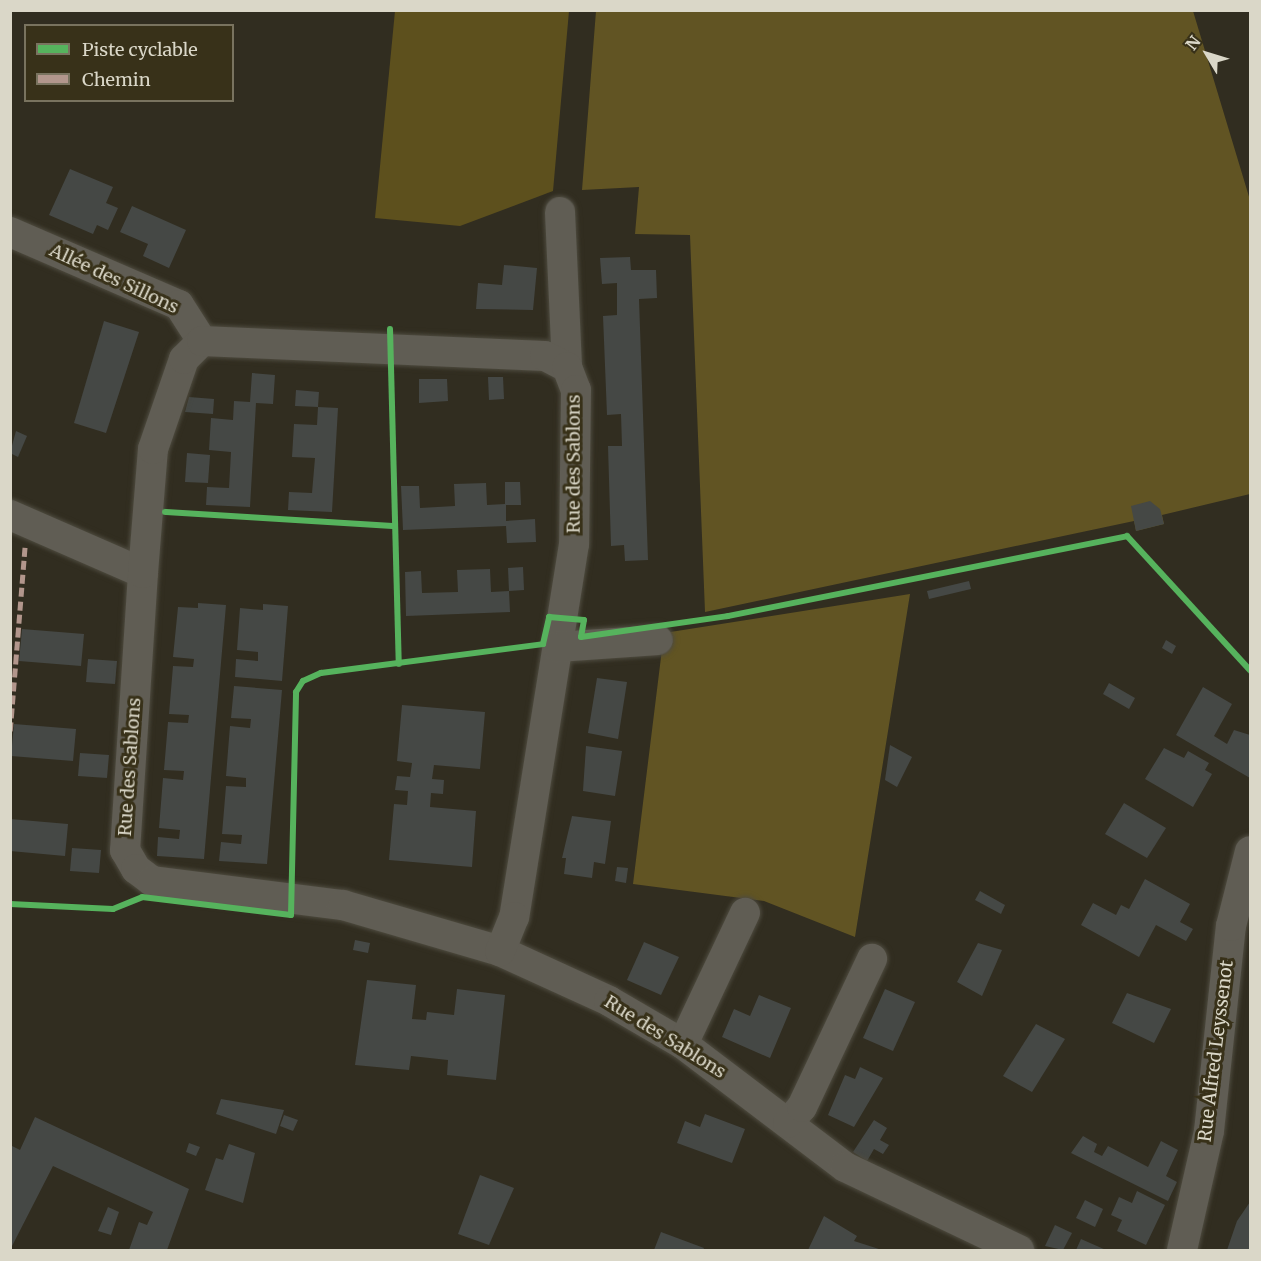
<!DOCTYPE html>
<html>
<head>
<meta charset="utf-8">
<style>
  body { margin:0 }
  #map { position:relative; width:1261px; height:1261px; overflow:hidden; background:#312d20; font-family:Merriweather,serif }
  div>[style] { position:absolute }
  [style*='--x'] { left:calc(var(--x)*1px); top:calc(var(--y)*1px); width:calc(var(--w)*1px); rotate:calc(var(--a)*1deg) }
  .green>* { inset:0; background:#615423 }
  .forest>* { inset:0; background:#5d501d }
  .building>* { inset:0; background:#454845 }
  .roads { filter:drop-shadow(0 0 2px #4e4b3f) drop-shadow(0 0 2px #4e4b3f) }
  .minor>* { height:30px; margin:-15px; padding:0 15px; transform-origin:15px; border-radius:15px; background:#605d54 }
  .quiet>* { height:4.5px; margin-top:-2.25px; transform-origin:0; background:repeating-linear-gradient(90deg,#b2968c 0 9px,transparent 0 13.5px) }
  .cycleway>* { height:6px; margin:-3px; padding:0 3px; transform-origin:3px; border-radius:3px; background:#56b35d }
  span { translate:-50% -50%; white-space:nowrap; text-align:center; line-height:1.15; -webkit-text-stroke:6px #383119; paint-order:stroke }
  .street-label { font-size:18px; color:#dad7c8 }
  .frame { position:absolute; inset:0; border:12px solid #dad7c8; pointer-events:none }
  .legend { position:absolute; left:24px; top:24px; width:210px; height:78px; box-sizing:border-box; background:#383119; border:2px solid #79735f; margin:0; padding:8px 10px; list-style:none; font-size:18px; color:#dad7c8 }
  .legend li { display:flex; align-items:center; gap:12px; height:30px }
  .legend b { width:30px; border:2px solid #79735f }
  .north { position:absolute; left:1177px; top:24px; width:60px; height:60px; -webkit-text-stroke:4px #383119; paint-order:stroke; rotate:308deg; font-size:16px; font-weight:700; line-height:24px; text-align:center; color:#dad7c8 }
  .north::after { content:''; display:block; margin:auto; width:21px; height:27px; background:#dad7c8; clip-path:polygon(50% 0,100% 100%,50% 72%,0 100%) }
</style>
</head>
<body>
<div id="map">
  <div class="green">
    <div style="clip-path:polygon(596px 11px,1193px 11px,1250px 200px,1250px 494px,1162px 515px,1164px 524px,1136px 531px,1134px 521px,705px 612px,690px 235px,635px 234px,639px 187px,582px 190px)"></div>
    <div style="clip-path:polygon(910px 594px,855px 937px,764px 901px,633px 884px,664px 633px)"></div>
  </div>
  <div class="forest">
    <div style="clip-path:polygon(395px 11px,569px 11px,553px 191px,460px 226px,375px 218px)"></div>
  </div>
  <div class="building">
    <div style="clip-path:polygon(70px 169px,113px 187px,106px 203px,118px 208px,108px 230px,97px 225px,93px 234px,49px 215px)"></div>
    <div style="clip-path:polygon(132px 206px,186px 230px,169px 268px,143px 256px,148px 244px,120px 232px)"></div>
    <div style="clip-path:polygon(630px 257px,631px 270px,656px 270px,657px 298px,639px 299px,648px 560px,625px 561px,624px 545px,611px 546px,608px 446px,622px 446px,621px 414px,607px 415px,603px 316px,617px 315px,617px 283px,602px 284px,600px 258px)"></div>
    <div style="clip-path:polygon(504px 265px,537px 268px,533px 310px,476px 309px,478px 283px,502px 285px)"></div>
    <div style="clip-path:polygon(104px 321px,139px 332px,106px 433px,74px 423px)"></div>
    <div style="clip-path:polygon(252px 373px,275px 375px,273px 404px,256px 403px,250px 507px,206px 505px,207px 487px,229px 488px,231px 452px,209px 450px,211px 418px,233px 420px,234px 401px,250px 402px)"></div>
    <div style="clip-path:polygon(488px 377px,503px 377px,504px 399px,489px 400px)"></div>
    <div style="clip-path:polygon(419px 379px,447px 379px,448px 401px,419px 403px)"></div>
    <div style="clip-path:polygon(296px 390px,319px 392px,318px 407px,338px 408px,332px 512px,288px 510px,289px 492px,312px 493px,315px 458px,292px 457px,294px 424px,317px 425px,318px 407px,295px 406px)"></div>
    <div style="clip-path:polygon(189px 397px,214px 399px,213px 414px,185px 412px)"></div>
    <div style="clip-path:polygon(16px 431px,27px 436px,18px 457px,10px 453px)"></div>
    <div style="clip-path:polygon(187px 453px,210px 455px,208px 483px,185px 482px)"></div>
    <div style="clip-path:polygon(505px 482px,520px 482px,521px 505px,506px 505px,506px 521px,535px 519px,536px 542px,507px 543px,506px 526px,403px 530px,401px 486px,419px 486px,420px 508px,455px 506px,454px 484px,486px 483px,487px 505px,505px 504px)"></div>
    <div style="clip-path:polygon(1150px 501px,1160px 509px,1164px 524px,1136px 531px,1131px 506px)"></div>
    <div style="clip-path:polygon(523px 567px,524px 590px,509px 591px,508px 568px)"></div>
    <div style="clip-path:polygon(490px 569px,491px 592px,509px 591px,510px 612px,406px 616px,405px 572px,421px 571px,422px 593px,458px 592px,457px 570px)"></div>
    <div style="clip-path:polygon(969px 581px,971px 589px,929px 599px,927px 591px)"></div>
    <div style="clip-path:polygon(198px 603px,226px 605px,204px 859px,157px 856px,158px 837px,179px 839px,180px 830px,159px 828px,163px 778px,183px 780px,184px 771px,164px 770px,168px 722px,188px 723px,189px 715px,169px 714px,173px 666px,193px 667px,194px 659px,173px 657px,178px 607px,198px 608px)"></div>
    <div style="clip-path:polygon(263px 604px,288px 606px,282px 681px,235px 677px,236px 659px,258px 661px,258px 652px,237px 650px,240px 608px,263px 610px)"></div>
    <div style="clip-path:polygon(22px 629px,84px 634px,81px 666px,19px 661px)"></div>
    <div style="clip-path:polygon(1166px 640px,1176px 646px,1172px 654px,1162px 648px)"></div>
    <div style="clip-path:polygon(88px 659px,117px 661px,115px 684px,86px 682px)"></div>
    <div style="clip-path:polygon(597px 678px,627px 682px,618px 739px,588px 733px)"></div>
    <div style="clip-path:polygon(1109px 683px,1135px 698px,1129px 709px,1103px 694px)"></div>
    <div style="clip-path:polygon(234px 686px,282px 690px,267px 864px,219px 861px,221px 842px,241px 844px,242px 835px,222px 834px,226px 786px,246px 787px,246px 778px,226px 776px,230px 726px,250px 728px,251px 719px,231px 718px)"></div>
    <div style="clip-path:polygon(1203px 687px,1232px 704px,1214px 736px,1227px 744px,1234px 730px,1250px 735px,1250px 778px,1176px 735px)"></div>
    <div style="clip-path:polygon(402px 705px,485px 712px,480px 769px,434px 765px,432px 779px,444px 780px,443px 794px,431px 793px,430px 807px,476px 811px,472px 867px,389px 860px,394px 804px,407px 805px,408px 791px,395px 790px,397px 776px,410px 777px,412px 763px,397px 761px)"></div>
    <div style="clip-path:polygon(14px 724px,76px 729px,73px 761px,11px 756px)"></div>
    <div style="clip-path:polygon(890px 745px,912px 757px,897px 787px,885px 780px)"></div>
    <div style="clip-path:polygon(586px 746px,622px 751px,615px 796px,583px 791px)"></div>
    <div style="clip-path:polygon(1164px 748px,1184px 758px,1188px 751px,1209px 763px,1205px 770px,1212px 774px,1193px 807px,1145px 779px)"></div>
    <div style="clip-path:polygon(80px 753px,109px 755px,107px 778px,78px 776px)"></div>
    <div style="clip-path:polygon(1124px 803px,1166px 828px,1147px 858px,1105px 834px)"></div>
    <div style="clip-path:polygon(572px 816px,611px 821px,605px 864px,594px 862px,592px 878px,564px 874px,566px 858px,562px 858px)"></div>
    <div style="clip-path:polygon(10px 819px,68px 824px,65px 856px,10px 851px)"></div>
    <div style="clip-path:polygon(72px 848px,101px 850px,99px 873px,70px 871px)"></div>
    <div style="clip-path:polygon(617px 867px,628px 868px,626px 883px,615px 881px)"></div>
    <div style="clip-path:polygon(1145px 879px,1190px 904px,1180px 922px,1193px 929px,1186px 941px,1156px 925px,1139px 957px,1081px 925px,1093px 903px,1116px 915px,1121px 905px,1129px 909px)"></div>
    <div style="clip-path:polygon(980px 891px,1005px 905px,1001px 914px,975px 900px)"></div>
    <div style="clip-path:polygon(355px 940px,370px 943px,368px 953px,353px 950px)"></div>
    <div style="clip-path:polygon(644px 942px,679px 957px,661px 995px,627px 980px)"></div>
    <div style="clip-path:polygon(978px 943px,1002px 950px,982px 996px,957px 982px)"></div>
    <div style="clip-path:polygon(367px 980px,416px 985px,412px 1019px,426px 1020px,427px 1012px,454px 1015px,457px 989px,505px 995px,496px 1080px,447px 1075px,448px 1060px,411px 1056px,409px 1070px,355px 1065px)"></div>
    <div style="clip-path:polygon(885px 989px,915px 1002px,893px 1051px,863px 1038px)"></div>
    <div style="clip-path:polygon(1127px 993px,1171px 1009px,1154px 1043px,1112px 1023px)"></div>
    <div style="clip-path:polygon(759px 995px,791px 1008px,770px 1058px,722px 1037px,734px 1009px,750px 1016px)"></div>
    <div style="clip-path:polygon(1036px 1024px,1065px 1039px,1032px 1092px,1003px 1076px)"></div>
    <div style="clip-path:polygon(860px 1067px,883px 1078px,854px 1127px,828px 1115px,845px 1075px,855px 1079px)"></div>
    <div style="clip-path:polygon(221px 1099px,284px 1110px,276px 1134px,216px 1114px)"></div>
    <div style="clip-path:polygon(705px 1114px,745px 1129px,732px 1163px,677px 1143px,685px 1121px,700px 1127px)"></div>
    <div style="clip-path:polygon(284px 1115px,298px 1120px,293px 1131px,280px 1126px)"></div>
    <div style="clip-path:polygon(35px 1117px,189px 1189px,167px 1250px,129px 1250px,139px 1222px,147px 1225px,153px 1212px,53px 1166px,10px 1250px,10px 1145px,20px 1150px)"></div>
    <div style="clip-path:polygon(874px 1120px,887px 1128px,880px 1140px,889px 1145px,883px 1154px,874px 1149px,867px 1161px,853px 1152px)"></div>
    <div style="clip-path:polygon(1083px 1136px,1097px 1144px,1094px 1152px,1102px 1156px,1108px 1146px,1148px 1167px,1161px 1141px,1178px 1150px,1166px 1176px,1177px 1182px,1168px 1201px,1071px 1153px)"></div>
    <div style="clip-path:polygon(189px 1143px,200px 1147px,196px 1156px,186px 1152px)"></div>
    <div style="clip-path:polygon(229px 1144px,255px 1153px,243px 1203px,205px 1190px,216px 1158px,223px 1160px)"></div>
    <div style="clip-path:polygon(480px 1175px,514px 1188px,489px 1245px,458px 1234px)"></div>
    <div style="clip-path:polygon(1137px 1191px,1165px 1205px,1146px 1245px,1117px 1231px,1122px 1220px,1111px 1215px,1119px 1197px,1132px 1203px)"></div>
    <div style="clip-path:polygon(1085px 1200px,1103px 1209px,1095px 1227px,1076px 1218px)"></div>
    <div style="clip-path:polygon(1250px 1202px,1250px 1250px,1227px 1250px,1237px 1221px)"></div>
    <div style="clip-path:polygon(108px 1207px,119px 1212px,111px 1235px,98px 1231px)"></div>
    <div style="clip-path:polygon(824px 1216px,857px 1236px,854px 1241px,882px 1250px,808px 1250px)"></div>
    <div style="clip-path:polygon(1055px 1225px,1072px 1233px,1063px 1250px,1045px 1246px)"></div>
    <div style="clip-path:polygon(661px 1232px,704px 1248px,703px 1250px,654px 1250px)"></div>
    <div style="clip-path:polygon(1081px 1239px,1106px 1250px,1076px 1250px)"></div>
  </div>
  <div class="roads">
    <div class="minor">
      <div style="--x:560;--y:212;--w:155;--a:87.4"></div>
      <div style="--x:10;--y:232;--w:184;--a:23.4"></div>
      <div style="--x:179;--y:305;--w:43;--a:57.4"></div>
      <div style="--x:10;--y:515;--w:145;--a:23.6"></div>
      <div style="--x:143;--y:573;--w:278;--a:93.7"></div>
      <div style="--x:125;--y:850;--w:22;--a:60"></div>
      <div style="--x:136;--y:869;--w:20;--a:37"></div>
      <div style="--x:152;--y:881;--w:193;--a:7.2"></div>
      <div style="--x:343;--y:905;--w:164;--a:16.3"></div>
      <div style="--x:500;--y:951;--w:120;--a:24.6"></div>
      <div style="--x:609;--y:1001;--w:86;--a:30.2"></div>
      <div style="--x:683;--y:1044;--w:203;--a:37.2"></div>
      <div style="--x:845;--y:1167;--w:193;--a:25.5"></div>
      <div style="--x:143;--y:573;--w:124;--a:-85.4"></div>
      <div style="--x:153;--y:449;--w:95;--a:-71"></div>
      <div style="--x:184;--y:359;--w:25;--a:-45"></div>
      <div style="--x:202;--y:341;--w:343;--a:2.5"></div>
      <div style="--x:545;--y:356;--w:25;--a:27"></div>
      <div style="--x:567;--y:367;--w:25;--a:69"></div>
      <div style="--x:576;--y:390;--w:154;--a:90.7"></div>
      <div style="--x:574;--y:544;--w:378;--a:99.1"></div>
      <div style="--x:514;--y:917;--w:37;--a:112"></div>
      <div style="--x:558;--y:647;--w:100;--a:-4"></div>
      <div style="--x:683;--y:1044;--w:145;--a:-64.7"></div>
      <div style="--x:788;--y:1123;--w:21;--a:-49"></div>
      <div style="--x:802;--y:1107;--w:164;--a:-64.7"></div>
      <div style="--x:1182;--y:1250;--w:122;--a:-77.2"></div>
      <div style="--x:1209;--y:1131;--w:206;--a:-83.9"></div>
      <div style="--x:1231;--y:926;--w:77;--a:-75.8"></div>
    </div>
  </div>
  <div class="quiet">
    <div style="--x:10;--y:731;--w:188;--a:-85.4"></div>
  </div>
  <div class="cycleway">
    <div style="--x:390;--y:329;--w:335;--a:88.5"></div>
    <div style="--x:165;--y:512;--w:229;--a:3.5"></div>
    <div style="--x:10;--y:904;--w:103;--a:2.8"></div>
    <div style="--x:113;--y:909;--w:31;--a:-22"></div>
    <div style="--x:142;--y:897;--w:150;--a:6.9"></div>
    <div style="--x:291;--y:915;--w:223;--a:-88.7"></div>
    <div style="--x:296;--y:692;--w:13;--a:-58"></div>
    <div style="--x:303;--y:681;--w:20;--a:-24"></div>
    <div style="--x:321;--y:673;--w:224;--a:-7.4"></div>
    <div style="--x:543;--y:644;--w:28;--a:-77"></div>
    <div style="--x:549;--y:617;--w:35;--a:5"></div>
    <div style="--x:584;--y:620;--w:17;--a:100"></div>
    <div style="--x:581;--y:637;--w:148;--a:-8.1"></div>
    <div style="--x:728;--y:616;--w:407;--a:-11.3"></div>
    <div style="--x:1127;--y:536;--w:182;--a:47.5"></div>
  </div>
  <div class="street-label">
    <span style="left:114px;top:279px;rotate:25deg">Allée des Sillons</span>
    <span style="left:574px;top:464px;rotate:-90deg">Rue des Sablons</span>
    <span style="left:130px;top:767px;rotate:-86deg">Rue des Sablons</span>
    <span style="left:665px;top:1037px;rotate:32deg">Rue des Sablons</span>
    <span style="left:1216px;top:1051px;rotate:-83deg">Rue Alfred Leyssenot</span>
  </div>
  <div class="frame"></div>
  <ul class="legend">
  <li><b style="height:8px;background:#56b35d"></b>Piste cyclable</li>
  <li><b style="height:8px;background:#b2968c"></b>Chemin</li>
  </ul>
  <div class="north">N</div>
</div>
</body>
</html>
